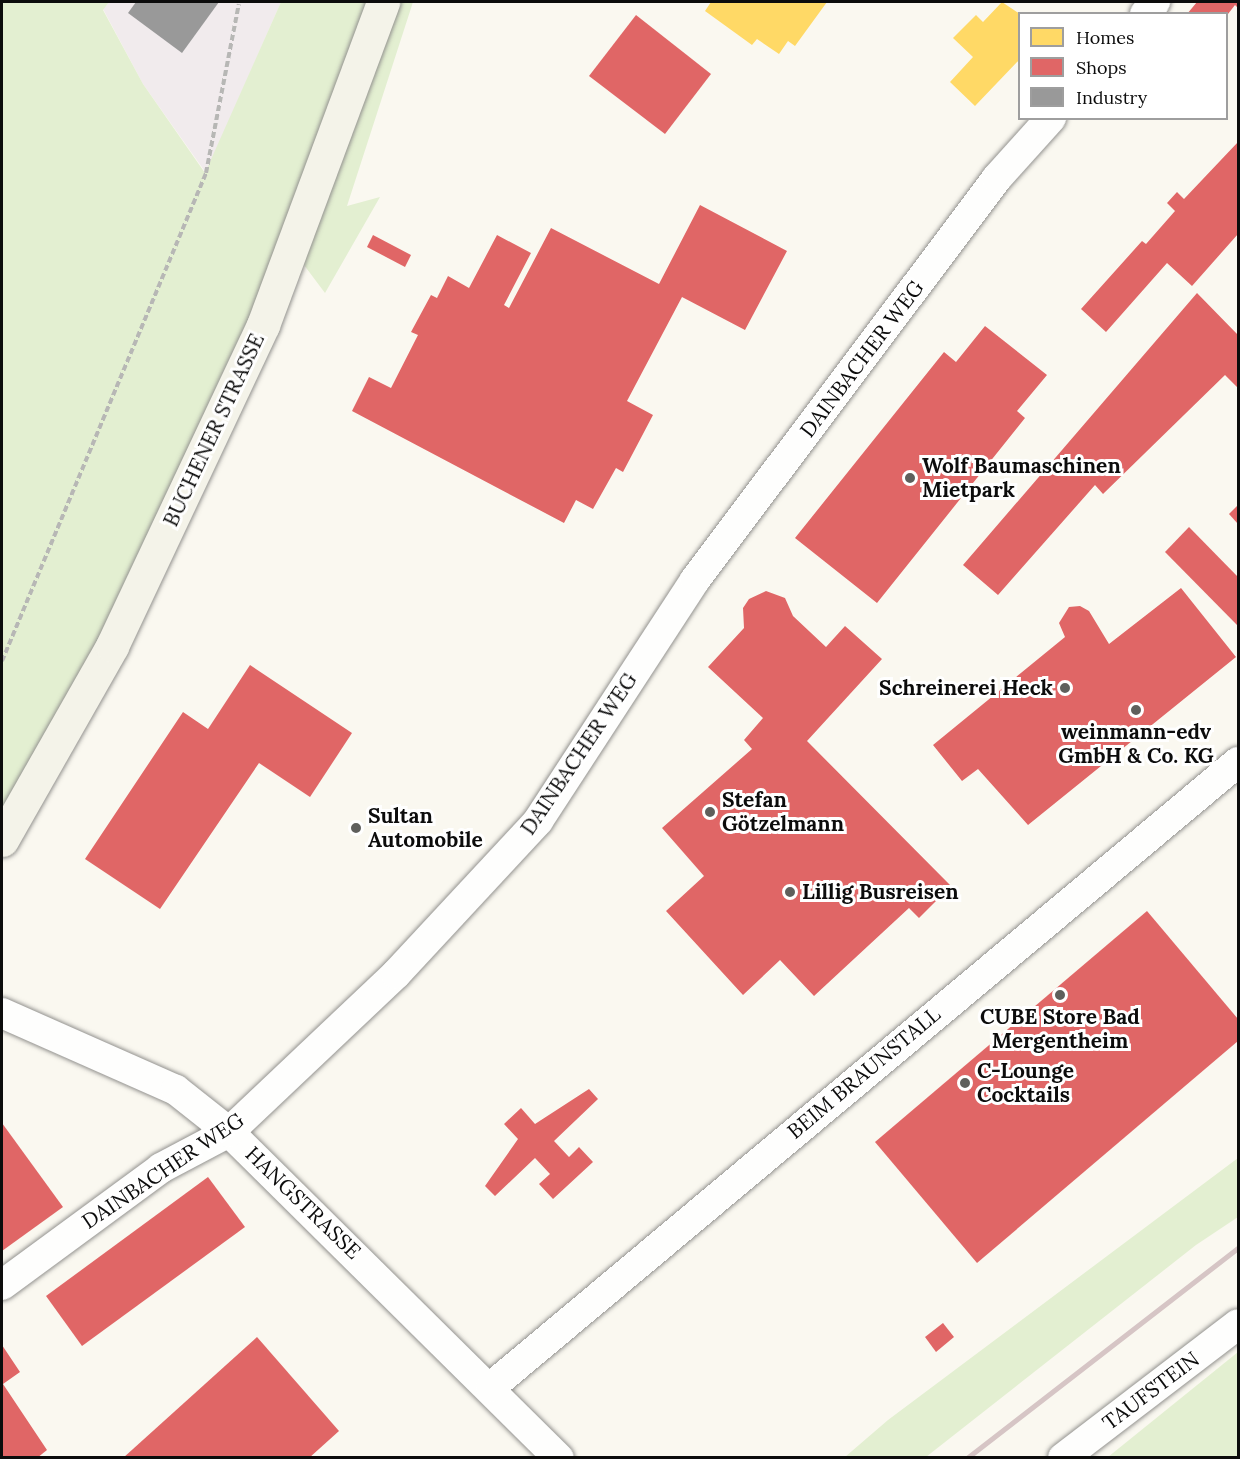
<!DOCTYPE html>
<html>
<head>
<meta charset="utf-8">
<style>
  body { margin:0 }
  #map { position:relative; width:1240px; height:1459px; overflow:hidden; background:#faf8f0; font-family:Lora,serif }
  div>[style] { position:absolute }
  [style*='--x'] { left:calc(var(--x)*1px); top:calc(var(--y)*1px); width:calc(var(--w)*1px); rotate:calc(var(--a)*1deg) }
  .industrial>* { inset:0; background:#f1ebed }
  .green>* { inset:0; background:#e3efd1 }
  .homes>* { inset:0; background:#ffd966 }
  .shops>* { inset:0; background:#e06666 }
  .industry>* { inset:0; background:#999 }
  .path>* { height:4px; margin-top:-2px; transform-origin:0; background:repeating-linear-gradient(90deg,#b7b7b5 0 6px,transparent 0 9px) }
  .roads { filter:drop-shadow(0 0 2px #93928f) drop-shadow(0 0 2px #93928f) }
  .minor>* { height:30px; margin:-15px; padding:0 15px; transform-origin:15px; border-radius:15px; background:#fefefd }
  .secondary>* { height:33px; margin:-16.5px; padding:0 16.5px; transform-origin:16.5px; border-radius:16.5px; background:#f4f3e9 }
  .rail>* { height:4.5px; margin:-2.25px; padding:0 2.25px; transform-origin:2.25px; border-radius:2.25px; background:#d6c5c5 }
  .dots>* { width:16px; height:16px; translate:-50% -50%; box-sizing:border-box; border:3px solid #fff; border-radius:50% }
  span { translate:-50% -50%; white-space:nowrap; text-align:center; line-height:1.15; -webkit-text-stroke:6px #fff; paint-order:stroke }
  .street-label { font-size:21px; color:#0c0c0c }
  .poi-label { font-size:21px; color:#0c0c0c; font-weight:700 }
  .left { translate:0 -50%; text-align:left }
  .right { translate:-100% -50%; text-align:right }
  .frame { position:absolute; inset:0; border:3px solid #0c0c0c; pointer-events:none }
  .legend { position:absolute; left:1018px; top:12px; width:210px; height:108px; box-sizing:border-box; background:#fff; border:2px solid #9e9e9e; margin:0; padding:8px 10px; list-style:none; font-size:18px; color:#0c0c0c }
  .legend li { display:flex; align-items:center; gap:12px; height:30px }
  .legend b { width:30px; border:2px solid #9e9e9e }
</style>
</head>
<body>
<div id="map">
  <div class="industrial">
    <div style="clip-path:polygon(109px 2px,281px 2px,206px 173px,143px 84px,103px 9px)"></div>
  </div>
  <div class="green">
    <div style="clip-path:polygon(2px 2px,109px 2px,103px 10px,143px 84px,205px 173px,281px 2px,413px 2px,347px 206px,380px 197px,325px 293px,292px 249px,2px 840px)"></div>
    <div style="clip-path:polygon(1238px 1158px,1238px 1217px,1196px 1245px,926px 1457px,845px 1457px,888px 1420px)"></div>
    <div style="clip-path:polygon(1238px 1352px,1238px 1457px,1108px 1457px)"></div>
  </div>
  <div class="homes">
    <div style="clip-path:polygon(711px 2px,827px 2px,795px 46px,788px 41px,779px 54px,757px 39px,752px 45px,705px 11px)"></div>
    <div style="clip-path:polygon(1002px 2px,1020px 14px,1020px 59px,975px 106px,950px 82px,973px 57px,953px 38px,976px 15px,983px 22px)"></div>
  </div>
  <div class="shops">
    <div style="clip-path:polygon(1197px 2px,1238px 2px,1238px 8px,1235px 5px,1228px 14px,1187px 14px)"></div>
    <div style="clip-path:polygon(636px 15px,711px 74px,665px 134px,589px 76px)"></div>
    <div style="clip-path:polygon(1238px 142px,1238px 234px,1192px 286px,1167px 263px,1106px 332px,1081px 309px,1142px 241px,1146px 244px,1175px 211px,1167px 203px,1177px 192px,1184px 199px)"></div>
    <div style="clip-path:polygon(700px 205px,787px 251px,745px 330px,682px 297px,627px 401px,653px 415px,623px 472px,616px 468px,593px 509px,576px 500px,564px 523px,352px 411px,369px 377px,391px 388px,418px 335px,411px 332px,431px 295px,437px 298px,448px 276px,469px 288px,497px 235px,531px 253px,504px 305px,509px 308px,551px 228px,659px 284px)"></div>
    <div style="clip-path:polygon(373px 235px,411px 255px,405px 267px,367px 247px)"></div>
    <div style="clip-path:polygon(1197px 293px,1238px 335px,1238px 388px,1225px 375px,1103px 494px,1095px 485px,998px 595px,963px 565px)"></div>
    <div style="clip-path:polygon(985px 326px,1047px 375px,1017px 411px,1025px 418px,877px 603px,795px 538px,944px 352px,956px 362px)"></div>
    <div style="clip-path:polygon(1238px 505px,1238px 524px,1229px 514px)"></div>
    <div style="clip-path:polygon(1189px 527px,1238px 577px,1238px 626px,1165px 552px)"></div>
    <div style="clip-path:polygon(1181px 588px,1236px 657px,1028px 825px,978px 769px,962px 781px,933px 745px,1065px 637px,1059px 623px,1069px 607px,1080px 606px,1089px 611px,1109px 644px)"></div>
    <div style="clip-path:polygon(766px 591px,785px 598px,793px 616px,826px 647px,845px 626px,882px 659px,807px 741px,951px 886px,919px 918px,909px 908px,814px 996px,780px 960px,743px 995px,666px 911px,704px 876px,662px 828px,752px 749px,744px 740px,763px 718px,708px 667px,744px 628px,743px 608px,749px 599px)"></div>
    <div style="clip-path:polygon(250px 665px,352px 733px,310px 797px,259px 763px,160px 909px,85px 859px,183px 712px,208px 729px)"></div>
    <div style="clip-path:polygon(1147px 911px,1238px 1019px,1238px 1041px,977px 1263px,875px 1142px)"></div>
    <div style="clip-path:polygon(589px 1089px,598px 1099px,554px 1141px,569px 1157px,579px 1147px,593px 1162px,553px 1199px,539px 1184px,550px 1174px,535px 1158px,495px 1196px,485px 1186px,518px 1139px,504px 1124px,521px 1108px,535px 1124px)"></div>
    <div style="clip-path:polygon(2px 1123px,63px 1207px,2px 1251px)"></div>
    <div style="clip-path:polygon(208px 1177px,245px 1227px,82px 1346px,46px 1296px)"></div>
    <div style="clip-path:polygon(943px 1323px,954px 1337px,936px 1352px,925px 1337px)"></div>
    <div style="clip-path:polygon(257px 1337px,339px 1431px,309px 1458px,123px 1458px)"></div>
    <div style="clip-path:polygon(2px 1345px,20px 1372px,3px 1384px,47px 1450px,37px 1458px,2px 1458px)"></div>
  </div>
  <div class="industry">
    <div style="clip-path:polygon(136px 2px,219px 2px,182px 53px,128px 13px)"></div>
  </div>
  <div class="path">
    <div style="--x:2;--y:661;--w:529;--a:-67.31"></div>
    <div style="--x:206;--y:173;--w:172;--a:-79"></div>
  </div>
  <div class="roads">
    <div class="minor">
      <div style="--x:1145;--y:14;--w:16;--a:-50"></div>
      <div style="--x:2;--y:1013;--w:190;--a:23.9"></div>
      <div style="--x:176;--y:1090;--w:68;--a:38.4"></div>
      <div style="--x:229;--y:1132;--w:464;--a:44.7"></div>
      <div style="--x:2;--y:1285;--w:197;--a:-36.3"></div>
      <div style="--x:161;--y:1168;--w:77;--a:-27.9"></div>
      <div style="--x:229;--y:1132;--w:230;--a:-43.4"></div>
      <div style="--x:396;--y:974;--w:209;--a:-47.1"></div>
      <div style="--x:538;--y:821;--w:288;--a:-56.9"></div>
      <div style="--x:695;--y:580;--w:503;--a:-53.08"></div>
      <div style="--x:997;--y:178;--w:81;--a:-48"></div>
      <div style="--x:491;--y:1387;--w:974;--a:-39.92"></div>
      <div style="--x:1063;--y:1458;--w:220;--a:-37.4"></div>
    </div>
    <div class="secondary">
      <div style="--x:2;--y:840;--w:223;--a:-60.4"></div>
      <div style="--x:112;--y:646;--w:355;--a:-64.8"></div>
      <div style="--x:263;--y:325;--w:345;--a:-69.6"></div>
    </div>
  </div>
  <div class="rail">
    <div style="--x:967;--y:1458;--w:343;--a:-37.8"></div>
  </div>
  <div class="dots">
    <div style="left:910px;top:478px;background:#5f5f5c"></div>
    <div style="left:1065px;top:688px;background:#5f5f5c"></div>
    <div style="left:1136px;top:710px;background:#5f5f5c"></div>
    <div style="left:710px;top:812px;background:#5f5f5c"></div>
    <div style="left:356px;top:828px;background:#5f5f5c"></div>
    <div style="left:790px;top:892px;background:#5f5f5c"></div>
    <div style="left:1060px;top:995px;background:#5f5f5c"></div>
    <div style="left:965px;top:1083px;background:#5f5f5c"></div>
  </div>
  <div class="street-label">
    <span style="left:862px;top:359px;rotate:-53deg">DAINBACHER WEG</span>
    <span style="left:214px;top:430px;rotate:-65deg">BUCHENER STRASSE</span>
    <span style="left:579px;top:754px;rotate:-56deg">DAINBACHER WEG</span>
    <span style="left:864px;top:1073px;rotate:-40deg">BEIM BRAUNSTALL</span>
    <span style="left:163px;top:1171px;rotate:-34deg">DAINBACHER WEG</span>
    <span style="left:303px;top:1203px;rotate:44deg">HANGSTRASSE</span>
    <span style="left:1151px;top:1391px;rotate:-37deg">TAUFSTEIN</span>
  </div>
  <div class="poi-label">
    <span class="left" style="left:922px;top:478px">Wolf Baumaschinen<br>Mietpark</span>
    <span class="right" style="left:1053px;top:688px">Schreinerei Heck</span>
    <span style="left:1136px;top:744px">weinmann-edv<br>GmbH &amp; Co. KG</span>
    <span class="left" style="left:722px;top:812px">Stefan<br>Götzelmann</span>
    <span class="left" style="left:368px;top:828px">Sultan<br>Automobile</span>
    <span class="left" style="left:802px;top:892px">Lillig Busreisen</span>
    <span style="left:1060px;top:1029px">CUBE Store Bad<br>Mergentheim</span>
    <span class="left" style="left:977px;top:1083px">C-Lounge<br>Cocktails</span>
  </div>
  <div class="frame"></div>
  <ul class="legend">
  <li><b style="height:16px;background:#ffd966"></b>Homes</li>
  <li><b style="height:16px;background:#e06666"></b>Shops</li>
  <li><b style="height:16px;background:#999"></b>Industry</li>
  </ul>
</div>
</body>
</html>
